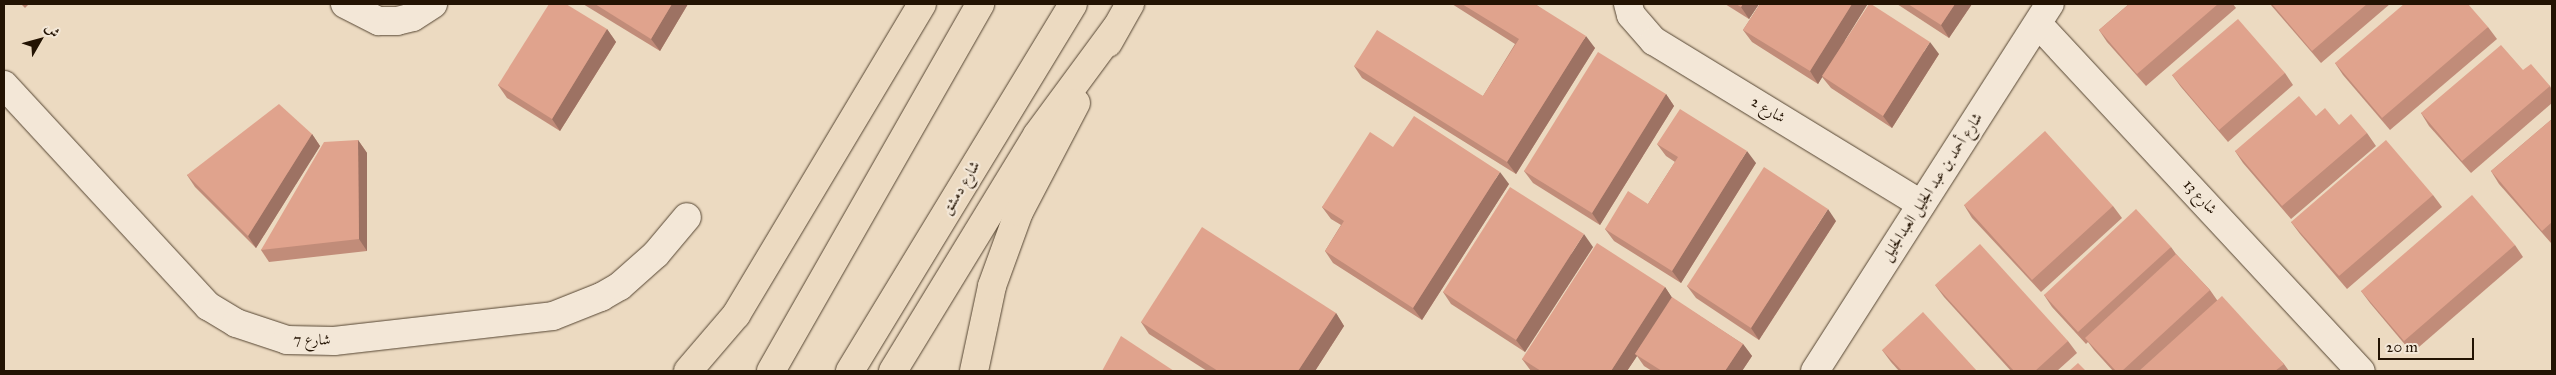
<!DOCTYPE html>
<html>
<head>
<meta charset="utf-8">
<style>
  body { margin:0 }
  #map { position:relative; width:2556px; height:375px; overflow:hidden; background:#ecdac1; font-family:"IM FELL Great Primer",Amiri,serif }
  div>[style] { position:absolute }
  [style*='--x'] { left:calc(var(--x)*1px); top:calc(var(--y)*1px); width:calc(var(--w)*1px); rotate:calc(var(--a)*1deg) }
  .roads { filter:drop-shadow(0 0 1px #554532) drop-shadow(0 0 1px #554532) }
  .street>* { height:28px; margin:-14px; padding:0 14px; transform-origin:14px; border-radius:14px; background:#f3e7d7 }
  .primary>* { height:28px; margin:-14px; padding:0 14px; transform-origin:14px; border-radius:14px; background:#ecdac1 }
  .wall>* { inset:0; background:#c18c79 }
  .shaded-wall>* { inset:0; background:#9d7263 }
  .building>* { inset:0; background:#e0a38d }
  span { translate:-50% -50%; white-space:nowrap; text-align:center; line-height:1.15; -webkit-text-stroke:4.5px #f3e7d7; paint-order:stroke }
  .street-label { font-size:15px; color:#231303 }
  .frame { position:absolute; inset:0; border:5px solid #231303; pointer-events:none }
  .north { position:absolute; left:15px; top:15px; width:50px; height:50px; -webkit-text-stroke:4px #f3e7d7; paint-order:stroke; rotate:52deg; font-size:14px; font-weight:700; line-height:20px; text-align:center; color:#231303 }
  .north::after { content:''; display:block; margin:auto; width:18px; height:22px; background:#231303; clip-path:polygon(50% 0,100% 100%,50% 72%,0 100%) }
  .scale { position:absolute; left:2378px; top:338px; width:96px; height:22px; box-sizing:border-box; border:2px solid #231303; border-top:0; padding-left:6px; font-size:15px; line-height:18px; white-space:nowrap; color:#231303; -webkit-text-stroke:4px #f3e7d7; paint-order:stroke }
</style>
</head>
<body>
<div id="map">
  <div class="roads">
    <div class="street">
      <div style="--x:345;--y:4;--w:38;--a:27"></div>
      <div style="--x:379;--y:21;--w:18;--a:0"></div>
      <div style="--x:397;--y:21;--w:16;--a:-14"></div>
      <div style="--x:413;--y:17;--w:24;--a:-33"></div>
      <div style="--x:1628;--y:4;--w:11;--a:75"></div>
      <div style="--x:1631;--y:15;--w:35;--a:49"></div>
      <div style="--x:1654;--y:41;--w:313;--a:31.4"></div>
      <div style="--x:2038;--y:24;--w:474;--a:47.1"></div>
      <div style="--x:4;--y:85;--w:301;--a:47.3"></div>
      <div style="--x:208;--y:306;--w:33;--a:31"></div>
      <div style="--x:236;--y:323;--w:54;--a:18.4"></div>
      <div style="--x:287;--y:340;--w:47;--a:1.2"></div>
      <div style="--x:334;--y:341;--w:220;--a:-6.5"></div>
      <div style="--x:553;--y:316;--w:52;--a:-21.6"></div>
      <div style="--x:601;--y:297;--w:22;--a:-30"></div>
      <div style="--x:620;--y:286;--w:48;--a:-41.6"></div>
      <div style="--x:656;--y:254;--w:48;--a:-50"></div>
      <div style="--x:1815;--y:371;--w:436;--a:-57.4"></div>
    </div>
    <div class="primary">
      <div style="--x:1108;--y:43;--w:45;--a:-60.6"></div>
      <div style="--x:688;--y:371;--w:74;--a:-49.4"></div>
      <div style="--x:736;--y:315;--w:362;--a:-59.1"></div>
      <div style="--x:771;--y:371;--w:422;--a:-60.3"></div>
      <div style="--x:850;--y:371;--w:429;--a:-58.7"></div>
      <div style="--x:893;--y:371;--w:276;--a:-58.6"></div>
      <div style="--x:1037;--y:135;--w:133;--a:-53.6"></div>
      <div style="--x:974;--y:371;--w:87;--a:-78"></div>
      <div style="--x:992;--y:286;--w:79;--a:-70"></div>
      <div style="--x:1019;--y:212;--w:123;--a:-62.4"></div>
    </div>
  </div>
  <div class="wall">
    <div style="clip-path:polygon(21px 4px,29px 4px,25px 8px)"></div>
    <div style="clip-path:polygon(583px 4px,688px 4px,660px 51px)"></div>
    <div style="clip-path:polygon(1452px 4px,1535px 4px,1595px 48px,1516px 174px,1362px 78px,1354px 66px,1483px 96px,1515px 44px)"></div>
    <div style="clip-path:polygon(1725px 4px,1759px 4px,1749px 19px)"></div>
    <div style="clip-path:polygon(1760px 4px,1867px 4px,1867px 5px,1844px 41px,1939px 54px,1892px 128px,1831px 88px,1822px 77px,1818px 84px,1752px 42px,1743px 30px)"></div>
    <div style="clip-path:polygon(1897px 4px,1972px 4px,1949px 38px)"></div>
    <div style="clip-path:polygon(2129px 4px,2233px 4px,2236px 8px,2146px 86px,2107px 42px,2099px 30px)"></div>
    <div style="clip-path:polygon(2270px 4px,2390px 4px,2321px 63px)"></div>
    <div style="clip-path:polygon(2488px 27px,2497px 39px,2390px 130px,2343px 75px,2335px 63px)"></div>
    <div style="clip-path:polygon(607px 29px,616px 42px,560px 131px,507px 98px,498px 85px)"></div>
    <div style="clip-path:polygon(2523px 70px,2550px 86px,2552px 90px,2552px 103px,2471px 173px,2429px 126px,2421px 113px)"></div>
    <div style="clip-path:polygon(2285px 73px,2293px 85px,2228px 142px,2181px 87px,2172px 75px)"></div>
    <div style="clip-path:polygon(1666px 94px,1674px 106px,1600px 225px,1533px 183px,1524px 171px)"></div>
    <div style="clip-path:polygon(2316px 116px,2339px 125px,2367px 133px,2376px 146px,2291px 219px,2243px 163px,2235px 151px)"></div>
    <div style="clip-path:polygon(2552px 119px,2552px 242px,2551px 243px,2499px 184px,2491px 171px)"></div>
    <div style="clip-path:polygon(312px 134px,320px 146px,256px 248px,195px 187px,187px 175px)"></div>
    <div style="clip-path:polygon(358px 140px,367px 153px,367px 251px,269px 262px,261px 250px)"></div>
    <div style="clip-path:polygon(1657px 144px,1756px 163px,1681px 283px,1614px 241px,1605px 229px,1648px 204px,1675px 162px,1666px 156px)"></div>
    <div style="clip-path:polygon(1393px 147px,1509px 184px,1422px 320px,1333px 263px,1325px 251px,1341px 225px,1331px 219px,1322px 207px)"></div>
    <div style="clip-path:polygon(2433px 195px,2442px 207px,2347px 289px,2300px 234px,2291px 222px)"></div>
    <div style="clip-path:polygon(1964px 205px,2113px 206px,2122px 218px,2041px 292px,1972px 218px)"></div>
    <div style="clip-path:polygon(1836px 221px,1759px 340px,1696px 298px,1687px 286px)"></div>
    <div style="clip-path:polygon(2515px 245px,2523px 257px,2412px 353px,2370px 303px,2361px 291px)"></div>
    <div style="clip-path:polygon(1593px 247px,1525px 352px,1451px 304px,1443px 292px)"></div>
    <div style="clip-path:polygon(2171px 247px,2176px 254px,2210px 290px,2217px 300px,2284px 364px,2289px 371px,2113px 371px,2094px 350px,2088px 342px,2086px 344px,2052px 307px,2044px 295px)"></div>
    <div style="clip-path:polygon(1935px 285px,2068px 341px,2077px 353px,2057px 371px,2011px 371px,1944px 297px)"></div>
    <div style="clip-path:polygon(1665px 287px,1672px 298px,1743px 344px,1752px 356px,1742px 371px,1652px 371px,1644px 366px,1637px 356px,1627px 371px,1531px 371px,1522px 359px)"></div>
    <div style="clip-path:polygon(1336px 313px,1344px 326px,1315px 371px,1207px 371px,1149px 334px,1141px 322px)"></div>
    <div style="clip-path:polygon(1882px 350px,1977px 371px,1899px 371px,1891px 362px)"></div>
  </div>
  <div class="shaded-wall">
    <div style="clip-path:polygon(672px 4px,688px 4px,660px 51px,651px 39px)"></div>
    <div style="clip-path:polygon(1743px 4px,1759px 4px,1749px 19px,1741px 7px)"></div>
    <div style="clip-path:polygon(1852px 4px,1867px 4px,1867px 5px,1818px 84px,1810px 71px)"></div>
    <div style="clip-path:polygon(1955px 4px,1972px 4px,1949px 38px,1941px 25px)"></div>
    <div style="clip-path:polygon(607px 29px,616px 42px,560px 131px,552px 119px)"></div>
    <div style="clip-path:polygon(1586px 36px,1595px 48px,1516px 174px,1507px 162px)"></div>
    <div style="clip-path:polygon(1930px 42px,1939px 54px,1892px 128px,1883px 116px)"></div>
    <div style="clip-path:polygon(1666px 94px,1674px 106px,1600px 225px,1592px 213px)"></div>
    <div style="clip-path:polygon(312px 134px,320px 146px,256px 248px,248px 236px)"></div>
    <div style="clip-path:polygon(358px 140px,367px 153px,367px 251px,359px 239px)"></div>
    <div style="clip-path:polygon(1747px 151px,1756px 163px,1681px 283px,1672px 271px)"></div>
    <div style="clip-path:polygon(1500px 172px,1509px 184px,1422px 320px,1413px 308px)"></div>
    <div style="clip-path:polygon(1828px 209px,1836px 221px,1759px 340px,1751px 328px)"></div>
    <div style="clip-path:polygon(1584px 234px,1593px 247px,1525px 352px,1516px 340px)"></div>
    <div style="clip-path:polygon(1665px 287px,1673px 299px,1635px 354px,1637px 356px,1627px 371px,1611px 371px)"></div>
    <div style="clip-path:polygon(1336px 313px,1344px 326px,1315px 371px,1298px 371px)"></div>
    <div style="clip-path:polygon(1743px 344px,1752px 356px,1742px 371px,1725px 371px)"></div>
  </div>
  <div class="building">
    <div style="clip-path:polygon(549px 4px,566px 4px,607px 29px,552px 119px,498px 85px)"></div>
    <div style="clip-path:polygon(595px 4px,672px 4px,651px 39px)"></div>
    <div style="clip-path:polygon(1462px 4px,1535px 4px,1586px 36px,1507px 162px,1354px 66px,1377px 30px,1483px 96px,1519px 39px)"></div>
    <div style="clip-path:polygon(1736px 4px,1743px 4px,1741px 7px)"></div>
    <div style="clip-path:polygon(1760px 4px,1852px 4px,1810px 71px,1743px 30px)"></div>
    <div style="clip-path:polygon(1869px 4px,1871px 4px,1930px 42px,1883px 116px,1822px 76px)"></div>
    <div style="clip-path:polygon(1908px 4px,1955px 4px,1941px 25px)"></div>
    <div style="clip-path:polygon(2129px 4px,2218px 4px,2137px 74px,2099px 30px)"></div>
    <div style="clip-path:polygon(2272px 4px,2367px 4px,2312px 51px)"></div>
    <div style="clip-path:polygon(2404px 4px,2468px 4px,2488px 27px,2382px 118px,2335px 63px)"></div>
    <div style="clip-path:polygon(2238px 19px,2285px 73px,2219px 130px,2172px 75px)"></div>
    <div style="clip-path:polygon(2501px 45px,2523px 70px,2531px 64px,2550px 86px,2462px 161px,2421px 113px)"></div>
    <div style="clip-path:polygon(1598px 52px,1666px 94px,1592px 213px,1524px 171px)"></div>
    <div style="clip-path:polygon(2299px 96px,2316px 116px,2325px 108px,2339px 125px,2351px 114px,2367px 133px,2282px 206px,2235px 151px)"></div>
    <div style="clip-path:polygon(279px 104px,312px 134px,248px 236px,187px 175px)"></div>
    <div style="clip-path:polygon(1680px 109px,1747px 151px,1672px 271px,1605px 229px,1628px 191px,1648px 204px,1678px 157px,1657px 144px)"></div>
    <div style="clip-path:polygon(1414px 116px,1500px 172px,1413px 308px,1325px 251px,1344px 221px,1322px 207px,1370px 132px,1393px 147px)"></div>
    <div style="clip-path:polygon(2552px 119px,2552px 222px,2542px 231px,2491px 171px)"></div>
    <div style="clip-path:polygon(2045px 131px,2113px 206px,2032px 280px,1964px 205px)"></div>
    <div style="clip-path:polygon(358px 140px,359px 239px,261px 250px,324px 142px)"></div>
    <div style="clip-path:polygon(2386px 140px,2433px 195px,2339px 276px,2291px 222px)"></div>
    <div style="clip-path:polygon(1764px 167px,1828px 209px,1751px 328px,1687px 286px)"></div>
    <div style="clip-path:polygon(1510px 187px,1584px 234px,1516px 340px,1443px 292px)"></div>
    <div style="clip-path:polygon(2472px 195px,2515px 245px,2404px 341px,2361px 291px)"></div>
    <div style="clip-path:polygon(2136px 209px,2171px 247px,2078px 332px,2044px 295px)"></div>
    <div style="clip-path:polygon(1202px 227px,1336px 313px,1298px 371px,1218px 371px,1141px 322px)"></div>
    <div style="clip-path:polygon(1597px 243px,1665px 287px,1611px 371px,1541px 371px,1522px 359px)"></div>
    <div style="clip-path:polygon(1980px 244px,2068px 341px,2035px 371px,2014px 371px,1935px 285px)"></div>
    <div style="clip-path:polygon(2176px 254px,2210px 290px,2122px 371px,2116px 371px,2085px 338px)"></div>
    <div style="clip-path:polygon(2222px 296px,2284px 364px,2275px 371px,2139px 371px)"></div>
    <div style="clip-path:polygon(1672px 297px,1743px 344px,1725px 371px,1662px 371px,1635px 354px)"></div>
    <div style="clip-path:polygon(1923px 312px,1977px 371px,1902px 371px,1882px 350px)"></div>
    <div style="clip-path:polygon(1121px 336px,1174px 371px,1102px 371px)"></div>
    <div style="clip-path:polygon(2078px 363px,2086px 371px,2069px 371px)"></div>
  </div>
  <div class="street-label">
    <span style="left:1768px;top:110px;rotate:31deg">شارع 2</span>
    <span style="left:1932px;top:187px;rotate:-57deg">شارع أحمد بن عبد الجليل العبدالجليل</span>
    <span style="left:961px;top:188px;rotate:-59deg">شارع دمشق</span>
    <span style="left:2200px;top:197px;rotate:47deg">شارع 13</span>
    <span style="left:312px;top:340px;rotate:1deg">شارع 7</span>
  </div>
  <div class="frame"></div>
  <div class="north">ش</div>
  <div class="scale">20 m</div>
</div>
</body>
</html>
